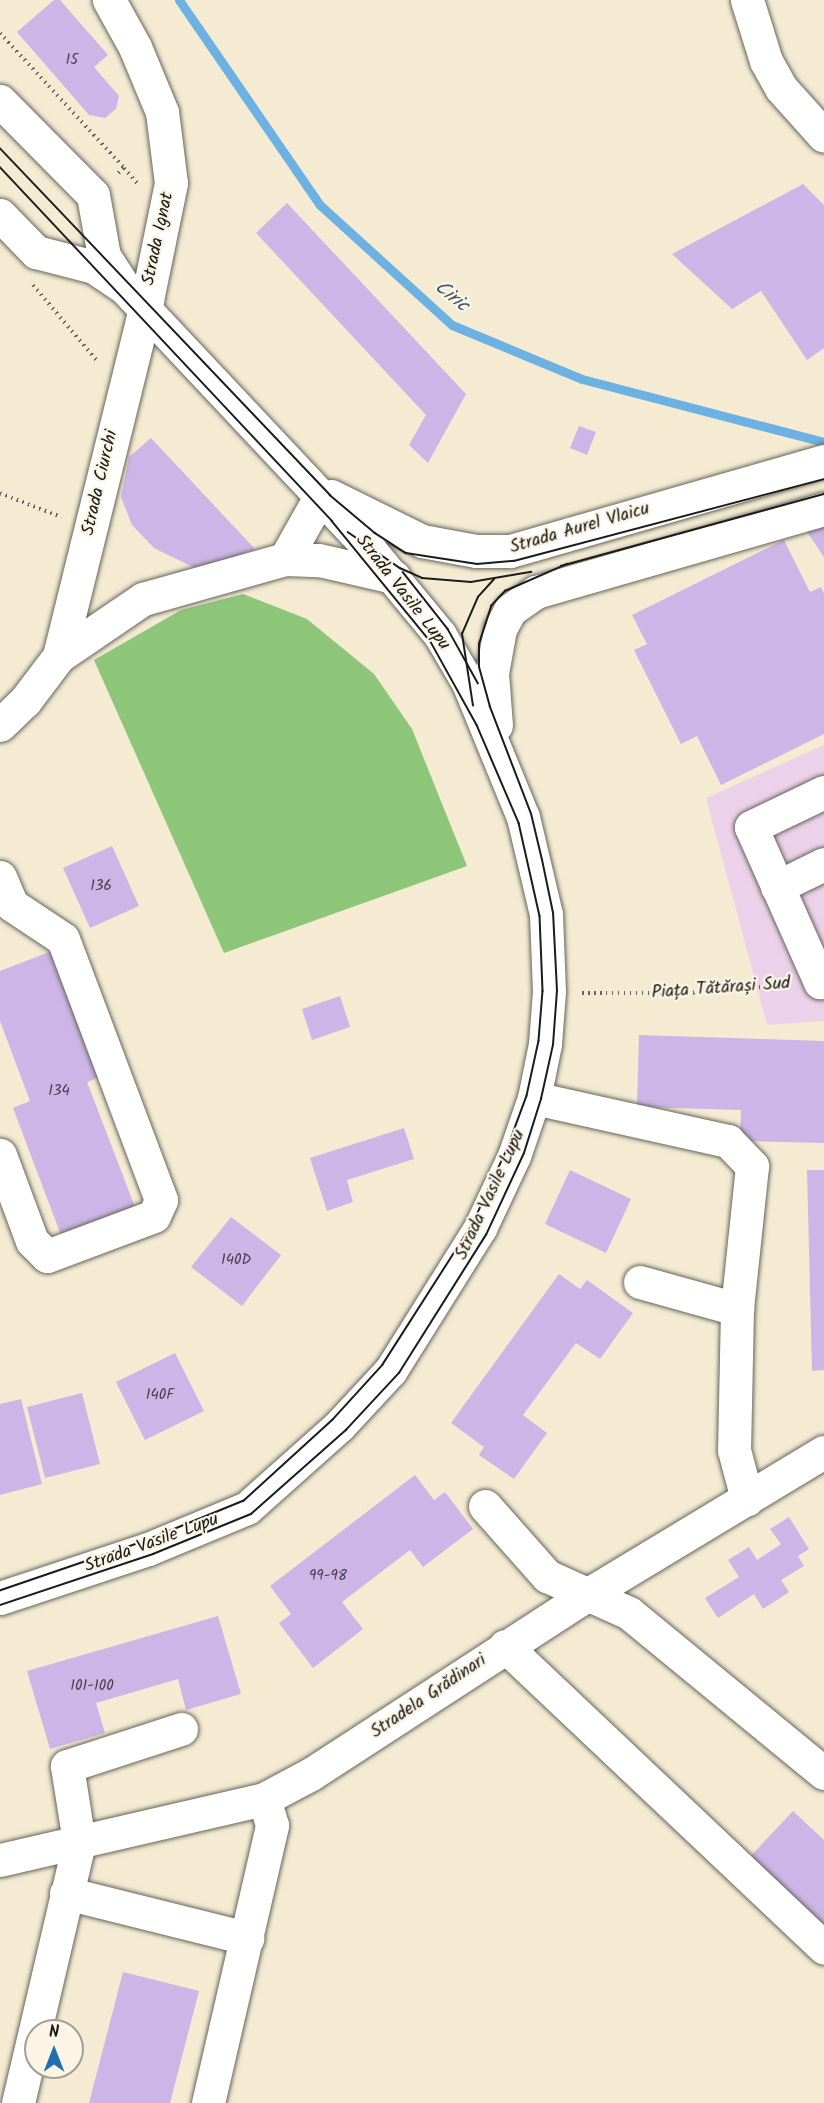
<!DOCTYPE html>
<html>
<head>
<meta charset="utf-8">
<style>
  body { margin:0 }
  #map { position:relative; width:824px; height:2103px; overflow:hidden; background:#f4ebd2; font-family:Kalam,sans-serif }
  div>[style] { position:absolute }
  [style*='--x'] { left:calc(var(--x)*1px); top:calc(var(--y)*1px); width:calc(var(--w)*1px); rotate:calc(var(--a)*1deg) }
  .built>* { inset:0; background:#ecd1ea }
  .green>* { inset:0; background:#8dc579 }
  .stream>* { height:9px; margin:-4.5px; padding:0 4.5px; transform-origin:4.5px; border-radius:4.5px; background:#6db1e3 }
  .building>* { inset:0; background:#cdb5e7 }
  .path>* { height:4px; margin-top:-2px; transform-origin:0; background:repeating-linear-gradient(90deg,#68645c 0 1.5px,transparent 0 6px) }
  .roads { filter:drop-shadow(0 0 2px #68645c) drop-shadow(0 0 2px #68645c) }
  .minor>* { height:33px; margin:-16.5px; padding:0 16.5px; transform-origin:16.5px; border-radius:16.5px; background:#fff }
  .major>* { height:33px; margin:-16.5px; padding:0 16.5px; transform-origin:16.5px; border-radius:16.5px; background:#fff }
  .tram>* { height:1.5px; margin:-0.75px; padding:0 0.75px; transform-origin:0.75px; border-radius:0.75px; background:#1c1c1c }
  span { translate:-50% -50%; white-space:nowrap; text-align:center; line-height:1.15; -webkit-text-stroke:4.5px #fcf5e5; paint-order:stroke }
  .number-label { font-size:15px; color:#48424f }
  .number-label span { -webkit-text-stroke-width:0 }
  .street-label { font-size:18px; color:#1c1c1c }
  .water-label { font-size:20px; color:#3c586c; font-style:italic }
  .north { position:absolute; left:24px; top:2019px; width:60px; height:60px; box-sizing:border-box; background:#fcf5e5; border:2px solid #a29e95; border-radius:50%; rotate:0deg; font-size:16px; font-weight:700; line-height:24px; text-align:center; color:#1c1c1c }
  .north::after { content:''; display:block; margin:auto; width:21px; height:27px; background:#1f6fb2; clip-path:polygon(50% 0,100% 100%,50% 72%,0 100%) }
</style>
</head>
<body>
<div id="map">
  <div class="built">
    <div style="clip-path:polygon(824px 745px,824px 1021px,767px 1025px,706px 798px)"></div>
  </div>
  <div class="green">
    <div style="clip-path:polygon(243px 594px,307px 619px,374px 674px,412px 729px,467px 866px,224px 953px,94px 660px,181px 610px)"></div>
  </div>
  <div class="stream">
    <div style="--x:179;--y:0;--w:249;--a:55.5"></div>
    <div style="--x:320;--y:205;--w:178;--a:42.3"></div>
    <div style="--x:452;--y:325;--w:141;--a:22.6"></div>
    <div style="--x:582;--y:379;--w:250;--a:14.6"></div>
  </div>
  <div class="building">
    <div style="clip-path:polygon(54px 0,60px 0,108px 55px,94px 67px,119px 96px,116px 109px,105px 118px,89px 115px,17px 32px)"></div>
    <div style="clip-path:polygon(803px 184px,824px 205px,824px 348px,807px 360px,761px 291px,732px 309px,672px 254px)"></div>
    <div style="clip-path:polygon(287px 203px,466px 394px,428px 463px,409px 445px,426px 415px,256px 233px)"></div>
    <div style="clip-path:polygon(579px 426px,596px 432px,587px 455px,570px 448px)"></div>
    <div style="clip-path:polygon(151px 438px,255px 549px,199px 570px,154px 548px,132px 525px,121px 497px,129px 457px)"></div>
    <div style="clip-path:polygon(824px 512px,824px 557px,803px 526px)"></div>
    <div style="clip-path:polygon(784px 540px,810px 592px,821px 587px,824px 594px,824px 734px,721px 785px,697px 736px,681px 744px,634px 650px,647px 644px,632px 615px)"></div>
    <div style="clip-path:polygon(112px 846px,139px 906px,90px 928px,63px 868px)"></div>
    <div style="clip-path:polygon(57px 949px,105px 1075px,87px 1082px,135px 1207px,61px 1235px,13px 1108px,30px 1101px,0 1021px,0 971px)"></div>
    <div style="clip-path:polygon(340px 996px,350px 1027px,312px 1040px,302px 1009px)"></div>
    <div style="clip-path:polygon(639px 1035px,824px 1041px,824px 1143px,740px 1141px,741px 1110px,637px 1107px)"></div>
    <div style="clip-path:polygon(404px 1128px,414px 1159px,347px 1180px,353px 1202px,327px 1211px,310px 1158px)"></div>
    <div style="clip-path:polygon(570px 1170px,631px 1199px,606px 1253px,545px 1224px)"></div>
    <div style="clip-path:polygon(807px 1170px,824px 1170px,824px 1370px,812px 1371px)"></div>
    <div style="clip-path:polygon(231px 1217px,281px 1255px,242px 1306px,191px 1267px)"></div>
    <div style="clip-path:polygon(559px 1274px,580px 1289px,587px 1280px,633px 1313px,600px 1359px,576px 1343px,523px 1415px,547px 1433px,514px 1479px,479px 1455px,484px 1447px,451px 1423px)"></div>
    <div style="clip-path:polygon(175px 1353px,204px 1411px,145px 1440px,116px 1382px)"></div>
    <div style="clip-path:polygon(82px 1393px,100px 1464px,45px 1478px,27px 1407px)"></div>
    <div style="clip-path:polygon(21px 1399px,42px 1484px,0 1495px,0 1404px)"></div>
    <div style="clip-path:polygon(415px 1475px,434px 1500px,445px 1492px,473px 1529px,423px 1567px,410px 1550px,342px 1602px,363px 1629px,313px 1668px,279px 1623px,291px 1614px,270px 1586px)"></div>
    <div style="clip-path:polygon(789px 1517px,809px 1549px,798px 1556px,804px 1566px,781px 1580px,789px 1592px,763px 1609px,754px 1594px,718px 1618px,705px 1598px,739px 1577px,728px 1560px,749px 1547px,757px 1560px,781px 1544px,770px 1529px)"></div>
    <div style="clip-path:polygon(218px 1616px,241px 1694px,186px 1710px,178px 1679px,96px 1703px,105px 1733px,50px 1749px,27px 1671px)"></div>
    <div style="clip-path:polygon(793px 1811px,824px 1840px,824px 1934px,746px 1861px)"></div>
    <div style="clip-path:polygon(123px 1972px,199px 1991px,170px 2103px,89px 2103px)"></div>
  </div>
  <div class="path">
    <div style="--x:0;--y:33;--w:183;--a:47.4"></div>
    <div style="--x:124;--y:168;--w:11;--a:139"></div>
    <div style="--x:124;--y:168;--w:20;--a:49"></div>
    <div style="--x:33;--y:285;--w:101;--a:49.8"></div>
    <div style="--x:0;--y:493;--w:66;--a:21.5"></div>
    <div style="--x:582;--y:993;--w:105;--a:0"></div>
    <div style="--x:687;--y:993;--w:100;--a:-4.6"></div>
  </div>
  <div class="roads">
    <div class="minor">
      <div style="--x:747;--y:0;--w:64;--a:72.7"></div>
      <div style="--x:766;--y:61;--w:31;--a:61"></div>
      <div style="--x:781;--y:88;--w:64;--a:48.1"></div>
      <div style="--x:285;--y:559;--w:71;--a:-60.6"></div>
      <div style="--x:59;--y:656;--w:367;--a:-76.1"></div>
      <div style="--x:147;--y:300;--w:119;--a:-78.4"></div>
      <div style="--x:171;--y:183;--w:72;--a:-97.2"></div>
      <div style="--x:162;--y:112;--w:70;--a:-112.6"></div>
      <div style="--x:135;--y:47;--w:54;--a:-119"></div>
      <div style="--x:0;--y:725;--w:35;--a:-44"></div>
      <div style="--x:25;--y:701;--w:56;--a:-52.9"></div>
      <div style="--x:59;--y:656;--w:102;--a:-34.2"></div>
      <div style="--x:143;--y:599;--w:148;--a:-15.7"></div>
      <div style="--x:285;--y:559;--w:34;--a:2"></div>
      <div style="--x:319;--y:560;--w:77;--a:12.8"></div>
      <div style="--x:824;--y:792;--w:81;--a:154.4"></div>
      <div style="--x:751;--y:827;--w:170;--a:66"></div>
      <div style="--x:820;--y:982;--w:4;--a:-27"></div>
      <div style="--x:0;--y:877;--w:30;--a:67"></div>
      <div style="--x:12;--y:905;--w:61;--a:33.7"></div>
      <div style="--x:63;--y:939;--w:279;--a:69.4"></div>
      <div style="--x:161;--y:1200;--w:17;--a:114"></div>
      <div style="--x:154;--y:1216;--w:114;--a:159.5"></div>
      <div style="--x:47;--y:1256;--w:21;--a:-135"></div>
      <div style="--x:32;--y:1241;--w:92;--a:-110.4"></div>
      <div style="--x:777;--y:887;--w:52;--a:-26.1"></div>
      <div style="--x:534;--y:1098;--w:199;--a:12.5"></div>
      <div style="--x:728;--y:1141;--w:35;--a:46"></div>
      <div style="--x:752;--y:1166;--w:144;--a:96"></div>
      <div style="--x:737;--y:1309;--w:141;--a:91.2"></div>
      <div style="--x:734;--y:1450;--w:51;--a:75.1"></div>
      <div style="--x:640;--y:1282;--w:101;--a:15.6"></div>
      <div style="--x:485;--y:1506;--w:94;--a:48.5"></div>
      <div style="--x:547;--y:1576;--w:90;--a:24.3"></div>
      <div style="--x:629;--y:1613;--w:252;--a:39.4"></div>
      <div style="--x:505;--y:1646;--w:439;--a:43.4"></div>
      <div style="--x:0;--y:1860;--w:271;--a:-13"></div>
      <div style="--x:264;--y:1799;--w:53;--a:-28"></div>
      <div style="--x:311;--y:1774;--w:333;--a:-33"></div>
      <div style="--x:590;--y:1593;--w:273;--a:-31.1"></div>
      <div style="--x:66;--y:1893;--w:187;--a:14"></div>
      <div style="--x:18;--y:2103;--w:268;--a:-76.8"></div>
      <div style="--x:79;--y:1842;--w:77;--a:-99"></div>
      <div style="--x:67;--y:1766;--w:120;--a:-18"></div>
      <div style="--x:208;--y:2103;--w:285;--a:-77"></div>
      <div style="--x:272;--y:1825;--w:27;--a:-107"></div>
    </div>
    <div class="major">
      <div style="--x:0;--y:101;--w:132;--a:45.3"></div>
      <div style="--x:93;--y:195;--w:62;--a:79.8"></div>
      <div style="--x:104;--y:256;--w:37;--a:57"></div>
      <div style="--x:124;--y:287;--w:352;--a:46.8"></div>
      <div style="--x:365;--y:544;--w:118;--a:50.5"></div>
      <div style="--x:440;--y:635;--w:56;--a:59.7"></div>
      <div style="--x:468;--y:683;--w:145;--a:67.7"></div>
      <div style="--x:523;--y:817;--w:100;--a:76.7"></div>
      <div style="--x:546;--y:914;--w:77;--a:87.8"></div>
      <div style="--x:549;--y:991;--w:53;--a:94.3"></div>
      <div style="--x:545;--y:1044;--w:55;--a:101.5"></div>
      <div style="--x:534;--y:1098;--w:61;--a:109"></div>
      <div style="--x:514;--y:1156;--w:80;--a:115.3"></div>
      <div style="--x:480;--y:1228;--w:168;--a:122.1"></div>
      <div style="--x:391;--y:1370;--w:76;--a:132.9"></div>
      <div style="--x:339;--y:1426;--w:123;--a:138.3"></div>
      <div style="--x:247;--y:1508;--w:107;--a:157.5"></div>
      <div style="--x:148;--y:1549;--w:156;--a:161.7"></div>
      <div style="--x:0;--y:215;--w:52;--a:45.8"></div>
      <div style="--x:36;--y:252;--w:60;--a:14.5"></div>
      <div style="--x:94;--y:267;--w:34;--a:34"></div>
      <div style="--x:331;--y:496;--w:102;--a:26.3"></div>
      <div style="--x:422;--y:541;--w:55;--a:10.5"></div>
      <div style="--x:476;--y:551;--w:34;--a:0"></div>
      <div style="--x:510;--y:551;--w:327;--a:-16"></div>
      <div style="--x:496;--y:725;--w:52;--a:-94.4"></div>
      <div style="--x:492;--y:673;--w:45;--a:-79.7"></div>
      <div style="--x:500;--y:629;--w:21;--a:-62"></div>
      <div style="--x:510;--y:610;--w:32;--a:-35"></div>
      <div style="--x:536;--y:592;--w:300;--a:-16.1"></div>
    </div>
  </div>
  <div class="tram">
    <div style="--x:0;--y:148;--w:479;--a:46.4"></div>
    <div style="--x:330;--y:495;--w:59;--a:40.2"></div>
    <div style="--x:375;--y:533;--w:37;--a:33"></div>
    <div style="--x:406;--y:553;--w:72;--a:8.8"></div>
    <div style="--x:477;--y:564;--w:37;--a:-5"></div>
    <div style="--x:514;--y:561;--w:321;--a:-14.8"></div>
    <div style="--x:0;--y:167;--w:485;--a:46.8"></div>
    <div style="--x:332;--y:521;--w:156;--a:50.7"></div>
    <div style="--x:431;--y:642;--w:95;--a:61"></div>
    <div style="--x:477;--y:725;--w:107;--a:66.8"></div>
    <div style="--x:519;--y:823;--w:95;--a:77.3"></div>
    <div style="--x:540;--y:916;--w:75;--a:87.7"></div>
    <div style="--x:543;--y:991;--w:50;--a:94.6"></div>
    <div style="--x:539;--y:1041;--w:56;--a:102.3"></div>
    <div style="--x:527;--y:1096;--w:58;--a:110.3"></div>
    <div style="--x:507;--y:1150;--w:81;--a:114.7"></div>
    <div style="--x:473;--y:1224;--w:167;--a:122.6"></div>
    <div style="--x:383;--y:1365;--w:74;--a:132.3"></div>
    <div style="--x:333;--y:1420;--w:120;--a:137.7"></div>
    <div style="--x:244;--y:1501;--w:106;--a:157.8"></div>
    <div style="--x:146;--y:1541;--w:154;--a:161.1"></div>
    <div style="--x:348;--y:532;--w:63;--a:34.7"></div>
    <div style="--x:400;--y:568;--w:24;--a:24"></div>
    <div style="--x:422;--y:578;--w:49;--a:4.7"></div>
    <div style="--x:471;--y:582;--w:61;--a:-9.5"></div>
    <div style="--x:561;--y:566;--w:273;--a:-15.3"></div>
    <div style="--x:403;--y:572;--w:73;--a:51.7"></div>
    <div style="--x:448;--y:629;--w:62;--a:60.9"></div>
    <div style="--x:473;--y:706;--w:73;--a:-98.7"></div>
    <div style="--x:462;--y:634;--w:40;--a:-66.6"></div>
    <div style="--x:478;--y:597;--w:24;--a:-48"></div>
    <div style="--x:0;--y:1605;--w:161;--a:-18.4"></div>
    <div style="--x:153;--y:1554;--w:106;--a:-22.2"></div>
    <div style="--x:251;--y:1514;--w:127;--a:-41.5"></div>
    <div style="--x:346;--y:1430;--w:78;--a:-47.1"></div>
    <div style="--x:399;--y:1373;--w:163;--a:-57.8"></div>
    <div style="--x:486;--y:1235;--w:90;--a:-65.1"></div>
    <div style="--x:524;--y:1153;--w:57;--a:-72.5"></div>
    <div style="--x:541;--y:1099;--w:55;--a:-77.5"></div>
    <div style="--x:553;--y:1045;--w:54;--a:-85.8"></div>
    <div style="--x:557;--y:991;--w:78;--a:-92.9"></div>
    <div style="--x:553;--y:913;--w:54;--a:-101.7"></div>
    <div style="--x:542;--y:860;--w:47;--a:-103.4"></div>
    <div style="--x:531;--y:814;--w:115;--a:-111"></div>
    <div style="--x:490;--y:707;--w:41;--a:-105.4"></div>
    <div style="--x:479;--y:667;--w:23;--a:-90"></div>
    <div style="--x:479;--y:644;--w:40;--a:-72"></div>
    <div style="--x:491;--y:606;--w:21;--a:-47"></div>
    <div style="--x:505;--y:591;--w:68;--a:-23.5"></div>
  </div>
  <div class="number-label">
    <span style="left:72px;top:61px">15</span>
    <span style="left:101px;top:887px">136</span>
    <span style="left:59px;top:1092px">134</span>
    <span style="left:236px;top:1261px">140D</span>
    <span style="left:160px;top:1396px">140F</span>
    <span style="left:328px;top:1577px">99-98</span>
    <span style="left:92px;top:1687px">101-100</span>
  </div>
  <div class="street-label">
    <span style="left:159px;top:239px;rotate:-78deg">Strada Ignat</span>
    <span style="left:101px;top:483px;rotate:-77deg">Strada Ciurchi</span>
    <span style="left:580px;top:529px;rotate:-16deg">Strada Aurel Vlaicu</span>
    <span style="left:402px;top:593px;rotate:52deg">Strada Vasile Lupu</span>
    <span style="left:721px;top:989px;rotate:-4deg">Piața Tătărași Sud</span>
    <span style="left:491px;top:1195px;rotate:-65deg">Strada Vasile Lupu</span>
    <span style="left:152px;top:1544px;rotate:-20deg">Strada Vasile Lupu</span>
    <span style="left:429px;top:1697px;rotate:-34deg">Stradela Grădinari</span>
  </div>
  <div class="water-label">
    <span style="left:451px;top:297px;rotate:39deg">Ciric</span>
  </div>
  <div class="north">N</div>
</div>
</body>
</html>
